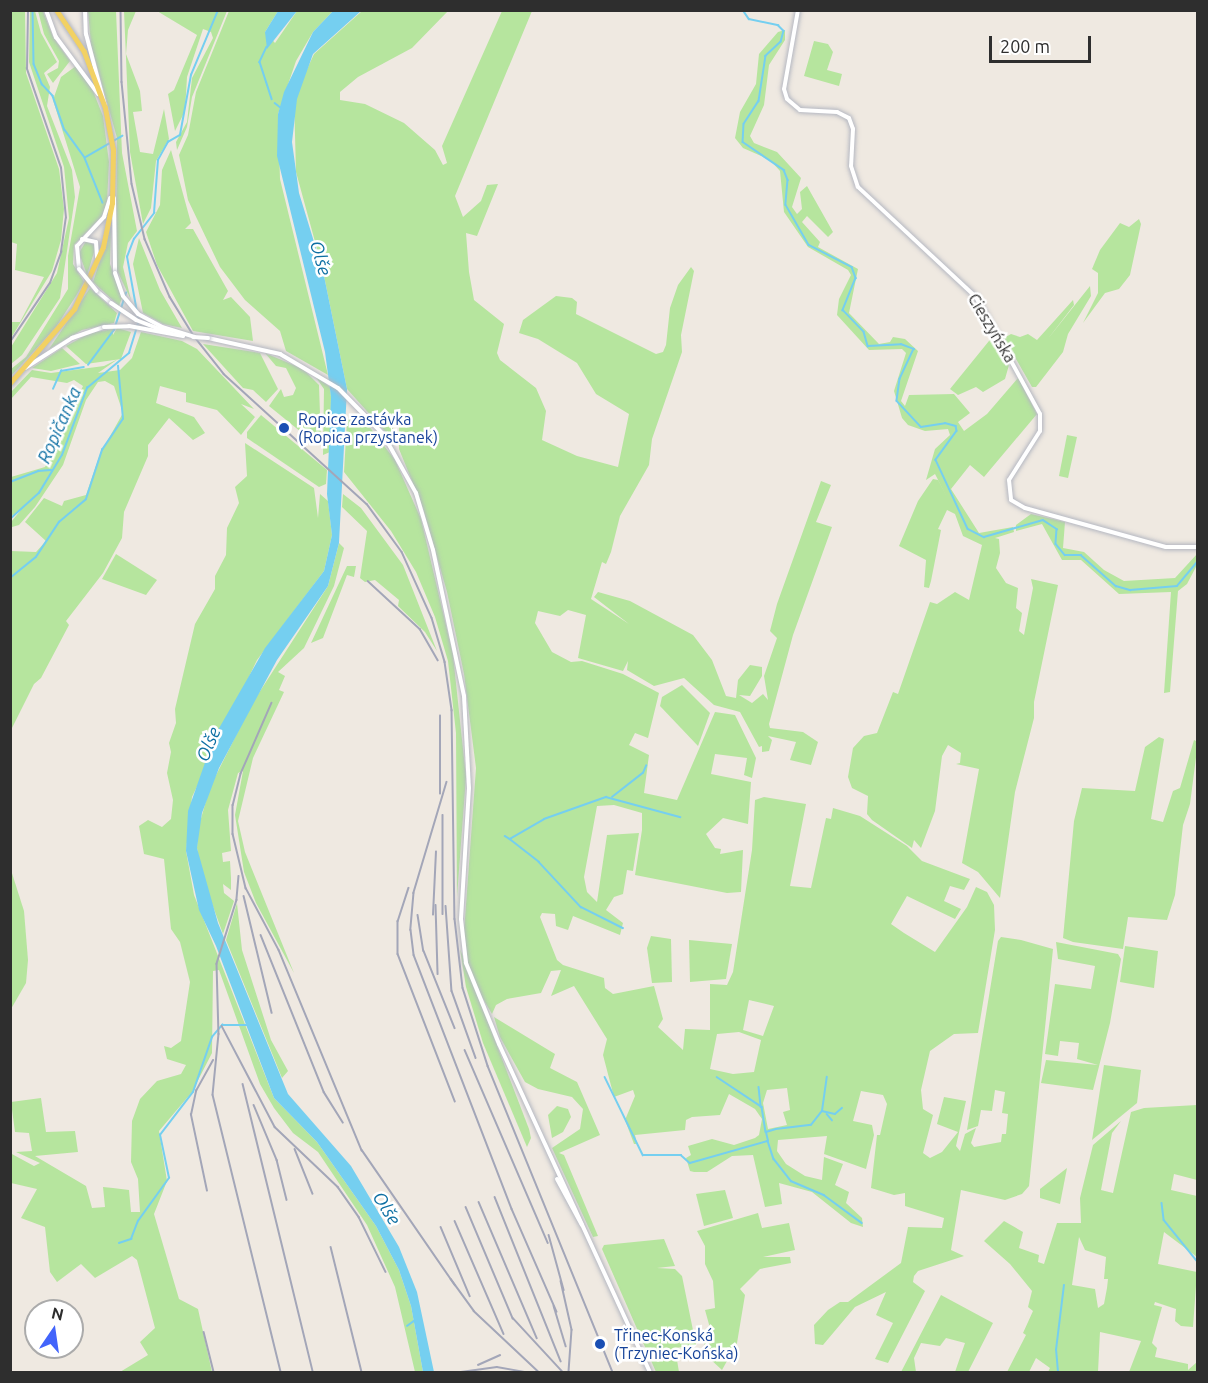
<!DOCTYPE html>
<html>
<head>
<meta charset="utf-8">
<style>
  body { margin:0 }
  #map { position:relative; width:1208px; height:1383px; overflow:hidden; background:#efe9e1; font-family:Ubuntu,sans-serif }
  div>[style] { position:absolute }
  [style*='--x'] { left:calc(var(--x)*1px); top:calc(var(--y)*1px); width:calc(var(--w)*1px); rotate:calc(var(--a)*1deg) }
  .green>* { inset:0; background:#b6e59e }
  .water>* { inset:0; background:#75cff0 }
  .stream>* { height:1.5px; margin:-0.75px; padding:0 0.75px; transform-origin:0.75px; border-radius:0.75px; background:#75cff0 }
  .roads { filter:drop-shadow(0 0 2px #b4b7c1) drop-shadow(0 0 2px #b4b7c1) }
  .secondary>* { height:4px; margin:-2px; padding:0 2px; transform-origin:2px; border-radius:2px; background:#fff }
  .primary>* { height:4.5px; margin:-2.25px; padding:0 2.25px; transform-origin:2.25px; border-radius:2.25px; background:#f2d163 }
  .rail>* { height:1.5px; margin:-0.75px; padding:0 0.75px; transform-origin:0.75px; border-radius:0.75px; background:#a3a6b8 }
  .bridges { filter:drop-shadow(0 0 2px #b4b7c1) drop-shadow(0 0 2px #b4b7c1) }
  .secondary-bridge>* { height:4px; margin:-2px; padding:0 2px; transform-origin:2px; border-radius:2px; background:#fff }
  .dots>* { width:16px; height:16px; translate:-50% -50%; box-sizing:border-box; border:3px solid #fff; border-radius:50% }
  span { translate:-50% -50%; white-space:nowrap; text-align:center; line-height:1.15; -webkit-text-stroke:5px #fff; paint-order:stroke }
  .street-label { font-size:16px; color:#2e2e2e }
  .transit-label { font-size:16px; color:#164399 }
  .left { translate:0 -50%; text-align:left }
  .water-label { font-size:18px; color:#0d6fa3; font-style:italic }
  .frame { position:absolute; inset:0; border:12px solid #2e2e2e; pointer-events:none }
  .north { position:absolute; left:24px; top:1299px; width:60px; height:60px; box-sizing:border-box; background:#fff; border:2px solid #ababab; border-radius:50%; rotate:13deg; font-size:16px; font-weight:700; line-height:24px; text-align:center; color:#2e2e2e }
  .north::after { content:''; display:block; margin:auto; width:21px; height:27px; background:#4264fb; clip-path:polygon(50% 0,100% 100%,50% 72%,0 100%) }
  .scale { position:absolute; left:989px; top:36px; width:102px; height:27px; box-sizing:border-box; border:3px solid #2e2e2e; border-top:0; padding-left:8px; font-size:18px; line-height:21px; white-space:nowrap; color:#2e2e2e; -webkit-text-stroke:4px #fff; paint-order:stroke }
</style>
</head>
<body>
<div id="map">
  <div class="green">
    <div style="clip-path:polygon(10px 11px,25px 11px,26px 73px,59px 169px,64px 209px,61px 240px,52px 271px,11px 338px,11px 322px,20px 322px,44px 277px,15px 270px,17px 244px,11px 242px)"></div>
    <div style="clip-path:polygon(30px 11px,35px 11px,41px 33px,57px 62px,44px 73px,50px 87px,47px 106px,72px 170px,75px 197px,60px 298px,22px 355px,11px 364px,11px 347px,57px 273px,69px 218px,64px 167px,29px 62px)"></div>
    <div style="clip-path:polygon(38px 11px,43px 11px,53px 37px,70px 61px,53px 83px,47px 74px,58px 68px,59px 61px,44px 34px)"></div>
    <div style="clip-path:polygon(88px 11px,116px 11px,122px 153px,137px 231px,128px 243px,123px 267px,131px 300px,116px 268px,117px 138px,91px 45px)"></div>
    <div style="clip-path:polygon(124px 11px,136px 11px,128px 30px,126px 54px,140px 91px,142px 111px,133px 112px,140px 152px,153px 154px,164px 109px,169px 139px,156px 161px,151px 208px,143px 224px,130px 152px)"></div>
    <div style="clip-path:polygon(157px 11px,227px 11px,192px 97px,187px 127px,177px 150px,176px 142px,187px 122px,192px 78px,213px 38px,211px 32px,203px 29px,187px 77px,185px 111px,175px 131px,168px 94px,174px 90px,197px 35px)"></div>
    <div style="clip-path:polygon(229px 11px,278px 11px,265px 32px,275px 43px,297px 11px,333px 11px,313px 32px,296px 61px,278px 114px,280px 179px,328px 375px,286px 351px,280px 331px,245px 300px,220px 267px,188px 200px,179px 155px,188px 135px,196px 92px)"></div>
    <div style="clip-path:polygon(evenodd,362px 11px,448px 11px,412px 48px,358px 77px,340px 92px,340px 100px,365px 104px,404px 123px,435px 150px,443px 165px,447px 163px,442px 146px,502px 11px,532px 11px,455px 196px,463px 217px,481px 201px,487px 185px,498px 184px,477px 236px,466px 233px,469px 272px,474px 300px,504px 324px,497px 353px,500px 360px,536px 388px,546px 411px,542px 440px,577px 456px,618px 467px,629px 414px,596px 394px,577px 363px,538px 339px,519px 333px,523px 320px,556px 296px,572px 298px,577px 302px,576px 314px,656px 354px,663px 352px,666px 345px,670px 308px,678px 285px,691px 267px,694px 271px,681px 335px,682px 352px,652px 439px,649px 465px,620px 516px,611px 552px,606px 564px,602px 562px,591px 599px,629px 624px,594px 597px,598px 592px,630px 601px,693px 635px,712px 660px,726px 696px,736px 698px,738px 680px,750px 665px,762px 667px,762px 676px,750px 696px,739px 695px,752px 703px,763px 694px,768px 700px,764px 676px,777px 638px,770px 631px,777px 604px,821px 481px,831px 485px,816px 522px,832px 527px,793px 635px,769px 724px,770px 728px,803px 732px,818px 742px,811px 765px,790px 760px,796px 742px,768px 736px,772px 740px,769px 751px,762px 752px,762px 746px,759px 747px,740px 712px,714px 705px,684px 678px,654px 686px,627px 670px,628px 661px,623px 671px,578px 658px,586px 615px,568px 610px,560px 616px,538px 611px,535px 623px,552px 652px,571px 662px,582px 661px,623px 674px,659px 693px,648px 738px,635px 733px,629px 745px,649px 755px,644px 793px,677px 800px,715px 712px,735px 715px,756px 758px,752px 778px,744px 775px,747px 758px,715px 754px,711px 774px,751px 782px,748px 824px,723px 818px,706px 834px,715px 848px,721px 849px,720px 854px,743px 850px,741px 892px,727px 893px,635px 875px,642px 830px,642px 813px,614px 805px,597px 806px,584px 877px,587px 892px,597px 902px,607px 835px,639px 833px,633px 871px,627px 870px,623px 894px,614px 897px,606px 910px,623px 923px,620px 935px,573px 916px,568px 930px,556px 926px,555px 914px,542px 913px,540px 917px,557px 960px,563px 965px,604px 978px,605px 988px,613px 994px,654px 986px,663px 1019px,658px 1027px,683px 1050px,685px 1029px,710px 1030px,710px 984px,727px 985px,733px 972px,752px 850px,755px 800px,764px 797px,806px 804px,790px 886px,811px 888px,826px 818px,831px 819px,833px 808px,860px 816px,907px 846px,922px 861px,970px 879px,964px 890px,950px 886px,944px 901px,961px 909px,955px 919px,907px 896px,891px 924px,904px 933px,935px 952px,967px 907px,976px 887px,987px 892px,994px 905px,995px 930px,978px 1033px,954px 1034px,930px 1051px,921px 1090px,923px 1109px,933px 1115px,923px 1153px,930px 1158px,942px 1152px,958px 1132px,937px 1124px,944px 1097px,966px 1101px,956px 1146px,960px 1151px,965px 1134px,976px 1128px,971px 1143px,974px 1147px,1001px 1142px,1002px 1134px,1006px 1134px,1008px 1114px,1002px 1113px,1005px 1092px,995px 1090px,992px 1111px,981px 1110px,978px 1126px,967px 1130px,998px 941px,1001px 937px,1021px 940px,1053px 949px,1029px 1186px,1022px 1194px,1005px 1200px,961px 1190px,951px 1250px,964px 1256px,918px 1271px,914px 1276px,913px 1282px,925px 1291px,888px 1363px,875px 1359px,893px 1323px,876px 1315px,886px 1292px,855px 1307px,823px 1345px,815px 1344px,814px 1325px,828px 1310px,840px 1302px,848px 1302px,901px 1263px,908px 1227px,942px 1228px,944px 1218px,905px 1206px,905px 1193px,894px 1195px,871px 1188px,877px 1135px,880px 1135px,887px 1104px,883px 1095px,861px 1091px,853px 1121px,872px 1125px,874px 1135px,866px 1169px,824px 1154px,827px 1136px,778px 1140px,777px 1151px,786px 1164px,805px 1176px,822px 1180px,824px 1157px,843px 1164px,835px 1185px,849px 1192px,846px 1203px,862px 1218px,863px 1227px,851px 1223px,812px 1192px,779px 1183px,782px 1204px,765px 1207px,753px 1155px,732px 1156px,707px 1172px,694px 1172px,690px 1171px,686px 1158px,691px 1155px,688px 1146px,712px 1139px,734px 1145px,755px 1138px,759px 1135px,762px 1119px,755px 1109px,729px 1094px,720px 1115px,692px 1117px,686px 1120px,685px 1130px,635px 1135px,637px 1144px,634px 1144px,625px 1120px,635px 1096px,633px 1090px,614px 1097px,603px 1055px,607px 1039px,574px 986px,551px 996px,561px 970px,551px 971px,541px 993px,507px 999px,496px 1005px,492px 1014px,479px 992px,468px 963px,464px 932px,476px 768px,464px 674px,447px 592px,423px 508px,399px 449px,399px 424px,394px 422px,391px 438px,347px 389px,323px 271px,296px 172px,294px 98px,314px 54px,362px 11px,749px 1000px,774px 1006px,763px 1036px,743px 1030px,749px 1000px,362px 11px,739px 1032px,761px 1040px,754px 1072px,733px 1074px,710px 1069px,717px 1034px,739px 1032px,362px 11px,787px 1088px,790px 1110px,783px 1112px,787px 1125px,768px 1129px,763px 1103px,767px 1090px,787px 1088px)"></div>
    <div style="clip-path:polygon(785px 30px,785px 40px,769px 65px,764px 105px,750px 136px,754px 143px,777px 152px,801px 178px,792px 207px,797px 214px,802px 209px,800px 192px,807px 186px,833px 232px,828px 237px,807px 216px,802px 222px,820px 242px,818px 247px,858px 269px,849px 313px,879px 344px,890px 342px,893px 337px,905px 339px,918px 351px,901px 401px,905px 406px,909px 395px,954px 394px,970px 413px,958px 422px,964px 431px,987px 414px,1018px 378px,1037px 414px,984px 477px,970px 465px,951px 489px,979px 533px,1013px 527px,1014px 532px,995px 538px,999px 539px,1000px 553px,996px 568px,1006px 583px,1018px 588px,1016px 608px,1022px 613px,1019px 631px,1024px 635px,1033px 588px,1031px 579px,1058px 585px,1034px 702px,1034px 718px,1015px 792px,1000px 898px,978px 872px,962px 863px,979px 769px,956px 764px,960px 763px,961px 753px,948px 745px,942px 756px,935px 811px,921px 848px,914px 840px,912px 848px,872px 820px,867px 814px,868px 796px,852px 788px,848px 777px,853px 748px,864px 736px,877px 733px,893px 692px,898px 694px,930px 602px,937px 604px,955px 592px,969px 600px,982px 545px,963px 536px,955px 514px,947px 510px,938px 529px,941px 530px,931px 581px,929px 588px,924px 587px,926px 560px,899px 546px,918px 501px,933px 479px,938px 480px,948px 499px,935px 474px,926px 480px,935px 449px,950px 435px,948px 429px,925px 431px,908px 425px,902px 418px,894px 391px,906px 353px,902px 349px,869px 350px,837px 315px,839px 299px,851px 275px,848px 270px,808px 247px,784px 212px,780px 171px,770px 160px,743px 148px,735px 138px,740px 112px,756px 84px,759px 54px,778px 32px)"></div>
    <div style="clip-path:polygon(814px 41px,828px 44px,833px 52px,827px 70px,842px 74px,839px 86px,804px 76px)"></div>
    <div style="clip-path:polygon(76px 66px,91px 86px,103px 116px,109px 162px,107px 203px,102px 216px,74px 245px,73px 264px,84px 282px,76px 296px,56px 327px,12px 375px,11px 369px,26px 357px,68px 289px,68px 256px,80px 187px,53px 100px,61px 77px)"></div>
    <div style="clip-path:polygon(171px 150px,191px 223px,185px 229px,193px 229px,228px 291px,223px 300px,231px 297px,250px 317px,253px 341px,193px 331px,157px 265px,146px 232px,160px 205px,162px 170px)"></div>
    <div style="clip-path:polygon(1139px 219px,1141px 224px,1130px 275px,1119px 289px,1105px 293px,1083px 323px,1098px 293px,1098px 273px,1092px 269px,1100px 250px,1120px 223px,1129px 227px)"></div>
    <div style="clip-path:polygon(111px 227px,110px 264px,122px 298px,119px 306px,93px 282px)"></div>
    <div style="clip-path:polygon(139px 238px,160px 290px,182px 328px,163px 324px,143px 313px,133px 264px)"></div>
    <div style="clip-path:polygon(86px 241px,96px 246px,87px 275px,79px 253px)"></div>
    <div style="clip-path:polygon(1090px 286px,1091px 296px,1068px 334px,1063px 352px,1036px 387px,1032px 387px,1004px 338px,1011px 334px,1020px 337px,1028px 334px,1037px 340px,1073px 300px,1074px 305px,1047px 340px)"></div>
    <div style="clip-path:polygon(90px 288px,117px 313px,114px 323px,82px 330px,49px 349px)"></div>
    <div style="clip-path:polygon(117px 328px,131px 332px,121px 359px,86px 364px,66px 346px,90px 333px,113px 329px,113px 335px)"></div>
    <div style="clip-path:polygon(141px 332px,182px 341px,197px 349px,254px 409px,241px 404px,255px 417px,241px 435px,217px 410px,186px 402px,186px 393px,160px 386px,156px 403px,194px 417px,205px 433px,193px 440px,169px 418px,148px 445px,148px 456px,124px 512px,122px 538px,103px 573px,66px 621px,69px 625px,41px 678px,34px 684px,11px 730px,11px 551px,36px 552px,46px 541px,25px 522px,44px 498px,62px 506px,64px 501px,86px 495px,100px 454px,123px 413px,114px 386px,105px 381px,98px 382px,86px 400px,63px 465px,35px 507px,19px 525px,12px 527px,11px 522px,21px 510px,11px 516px,11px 477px,45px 467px,83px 386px,74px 380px,67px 383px,31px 377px,11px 399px,11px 392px,32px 370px,51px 373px,104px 366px,118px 359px,98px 373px,120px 370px,132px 358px)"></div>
    <div style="clip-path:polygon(993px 336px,1009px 365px,1005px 379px,983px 392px,976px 387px,958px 395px,950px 389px)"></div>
    <div style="clip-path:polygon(203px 344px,260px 353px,278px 389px,266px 402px,253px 390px,243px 388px)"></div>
    <div style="clip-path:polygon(62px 348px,80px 364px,51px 371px,32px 368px)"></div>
    <div style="clip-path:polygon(265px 353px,303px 369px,319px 385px,321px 443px,317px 445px,269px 406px,281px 389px,284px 397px,293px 395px,296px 388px,286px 368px,276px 366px)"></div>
    <div style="clip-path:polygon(315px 376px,330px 387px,331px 397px,330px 452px,323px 455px,324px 389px)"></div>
    <div style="clip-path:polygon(261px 415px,327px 470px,326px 484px,319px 487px,247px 438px,247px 432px)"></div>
    <div style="clip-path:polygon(362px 417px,395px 460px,421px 519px,453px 655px,466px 777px,457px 897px,456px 733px,448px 661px,435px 617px,416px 572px,391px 531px,344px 472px,347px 420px)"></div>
    <div style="clip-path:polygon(1067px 435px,1077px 437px,1068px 478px,1059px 476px)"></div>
    <div style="clip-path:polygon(245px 443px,314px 488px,318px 518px,320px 494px,328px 501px,332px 535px,324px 571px,257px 660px,192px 797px,186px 851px,194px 895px,274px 1098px,317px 1142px,376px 1226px,399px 1270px,411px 1306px,423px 1372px,415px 1372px,395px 1287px,367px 1225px,318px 1152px,293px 1133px,274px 1108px,260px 1084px,219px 970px,213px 971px,212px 1053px,192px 1092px,159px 1131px,167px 1181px,154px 1214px,179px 1299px,198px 1309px,212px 1372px,120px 1372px,148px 1355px,140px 1342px,155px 1328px,137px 1260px,132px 1256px,95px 1278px,81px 1264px,57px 1282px,50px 1272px,45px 1227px,21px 1218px,37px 1189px,11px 1183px,10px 1153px,34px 1166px,40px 1163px,16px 1152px,32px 1151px,29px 1133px,15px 1132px,11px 1102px,41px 1098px,46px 1132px,75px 1131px,78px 1152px,35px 1156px,86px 1186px,92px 1208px,105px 1207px,103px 1187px,113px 1188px,129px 1190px,131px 1212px,140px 1212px,138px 1179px,131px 1162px,132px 1121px,140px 1099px,157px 1081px,181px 1074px,186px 1065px,167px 1059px,164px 1046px,171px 1048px,181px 1041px,190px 982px,180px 942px,171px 929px,164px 859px,144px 854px,139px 826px,148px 820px,162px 827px,171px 819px,173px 800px,167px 773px,171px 752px,169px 743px,176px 723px,175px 709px,195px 624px,215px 589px,215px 576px,226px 555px,227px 528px,239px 503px,235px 487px,247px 476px)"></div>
    <div style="clip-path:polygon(343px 494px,361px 508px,403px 565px,437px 651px,425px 632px,398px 606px,399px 600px,375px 580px,365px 582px,360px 578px,367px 531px,342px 507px)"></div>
    <div style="clip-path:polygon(1031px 514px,1065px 522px,1063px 548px,1084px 552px,1104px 570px,1124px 581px,1175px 578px,1197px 554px,1197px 565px,1187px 584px,1178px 591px,1170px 692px,1164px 693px,1171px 592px,1119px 594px,1081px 560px,1062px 560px,1042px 524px,1016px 531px,1016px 525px)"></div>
    <div style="clip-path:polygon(339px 543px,344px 548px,334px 586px,304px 648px,278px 672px,285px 676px,279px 690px,284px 692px,253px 758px,238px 821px,245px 852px,294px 973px,256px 903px,244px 872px,235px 815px,243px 771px,238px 773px,228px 810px,231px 851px,222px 853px,223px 862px,230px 861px,231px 878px,231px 890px,223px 884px,224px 893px,234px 901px,223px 934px,202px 876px,197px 848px,198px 829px,210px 787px,253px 702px,328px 586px)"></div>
    <div style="clip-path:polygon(116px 554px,157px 580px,146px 595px,102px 579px)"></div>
    <div style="clip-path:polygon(347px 566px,356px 566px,354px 577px,347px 575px,323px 638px,311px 643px)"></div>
    <div style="clip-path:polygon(682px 685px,710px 713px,698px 746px,660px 706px,662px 697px)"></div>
    <div style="clip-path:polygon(1159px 737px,1164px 739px,1151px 819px,1163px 822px,1173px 791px,1180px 788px,1194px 740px,1198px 742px,1190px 804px,1183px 825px,1175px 895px,1167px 920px,1128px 917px,1123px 949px,1073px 942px,1063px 938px,1074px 821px,1082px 788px,1135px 791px,1145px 747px)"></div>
    <div style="clip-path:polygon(10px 867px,24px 911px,28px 960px,26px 983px,11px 1009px)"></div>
    <div style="clip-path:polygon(237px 903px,242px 950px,271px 1040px,288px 1071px,282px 1078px,226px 940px)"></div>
    <div style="clip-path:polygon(651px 936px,671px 939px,672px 982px,652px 983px,647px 948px)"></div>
    <div style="clip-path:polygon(689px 940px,732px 944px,726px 979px,690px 982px)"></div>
    <div style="clip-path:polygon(1056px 942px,1118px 954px,1121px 959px,1110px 1023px,1093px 1090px,1041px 1083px,1046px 1060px,1098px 1065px,1077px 1059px,1079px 1043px,1060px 1041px,1058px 1056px,1045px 1054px,1055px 984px,1091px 989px,1095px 966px,1058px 959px)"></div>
    <div style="clip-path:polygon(1125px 946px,1158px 951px,1154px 988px,1120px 982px)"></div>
    <div style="clip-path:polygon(460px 949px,529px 1129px,531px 1138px,527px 1147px,483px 1043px,466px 987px)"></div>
    <div style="clip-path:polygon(494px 1017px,555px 1054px,550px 1068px,577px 1082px,600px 1135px,559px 1153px,564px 1155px,598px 1236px,593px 1237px,552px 1148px,580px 1129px,583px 1109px,572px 1097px,538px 1089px,525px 1082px,500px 1037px)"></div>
    <div style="clip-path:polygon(1104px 1065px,1141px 1070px,1137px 1103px,1092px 1140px)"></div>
    <div style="clip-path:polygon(evenodd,1197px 1105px,1197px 1180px,1174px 1174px,1171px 1190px,1197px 1196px,1197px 1257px,1164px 1232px,1158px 1264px,1197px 1272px,1193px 1327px,1181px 1326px,1175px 1321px,1176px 1309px,1155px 1302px,1154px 1305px,1162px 1307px,1152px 1343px,1157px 1348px,1155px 1357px,1188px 1364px,1188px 1370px,1197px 1362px,1197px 1372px,1129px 1372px,1141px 1341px,1100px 1332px,1098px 1372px,1048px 1372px,1050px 1368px,1036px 1358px,1029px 1372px,1007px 1372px,1026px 1335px,1023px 1333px,1033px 1311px,1028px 1307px,1032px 1291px,1010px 1264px,984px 1241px,1004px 1221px,1023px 1232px,1019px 1248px,1039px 1255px,1038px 1262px,1044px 1264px,1057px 1223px,1081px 1223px,1080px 1198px,1093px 1145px,1121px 1121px,1112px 1133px,1101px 1190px,1113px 1193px,1131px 1112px,1144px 1108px,1197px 1105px,1079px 1237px,1085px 1250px,1106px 1257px,1104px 1279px,1108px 1279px,1107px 1288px,1104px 1304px,1098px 1308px,1095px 1289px,1072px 1285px,1079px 1237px)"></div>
    <div style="clip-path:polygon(557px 1106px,568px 1109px,571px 1117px,563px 1132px,552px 1138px,548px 1115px)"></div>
    <div style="clip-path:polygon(1067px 1168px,1060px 1204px,1040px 1198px,1040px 1189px)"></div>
    <div style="clip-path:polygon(725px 1190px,733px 1218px,704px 1226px,696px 1194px)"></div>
    <div style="clip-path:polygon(758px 1213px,762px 1228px,789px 1223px,795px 1250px,763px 1257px,790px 1257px,791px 1263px,760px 1269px,740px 1289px,745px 1295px,737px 1343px,722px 1370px,709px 1358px,700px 1331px,710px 1328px,705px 1310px,715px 1308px,713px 1281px,705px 1264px,705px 1246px,697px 1231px)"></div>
    <div style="clip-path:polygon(664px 1239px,675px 1266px,657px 1268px,675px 1269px,682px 1276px,696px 1345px,675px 1348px,679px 1372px,656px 1372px,602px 1249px,604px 1245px)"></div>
    <div style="clip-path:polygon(941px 1295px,993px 1323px,968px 1372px,955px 1372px,965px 1343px,946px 1338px,940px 1346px,921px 1343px,914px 1358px,916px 1372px,901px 1372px)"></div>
  </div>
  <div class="water">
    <div style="clip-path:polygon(278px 11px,297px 11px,267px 49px,265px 32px)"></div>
    <div style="clip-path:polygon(333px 11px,361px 11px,313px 54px,297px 99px,292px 142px,299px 193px,323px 271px,347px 389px,339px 543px,328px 586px,277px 660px,219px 768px,202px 813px,197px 848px,218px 923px,288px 1094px,351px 1166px,399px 1247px,417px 1292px,434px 1372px,423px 1372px,411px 1306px,399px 1270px,376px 1226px,317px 1142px,274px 1098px,216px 946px,199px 910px,186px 851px,188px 811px,214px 737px,265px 648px,324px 571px,332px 535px,327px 494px,331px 397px,325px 352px,277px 156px,278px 114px,284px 92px,313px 32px)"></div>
  </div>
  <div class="stream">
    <div style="--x:33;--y:10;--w:54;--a:88.9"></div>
    <div style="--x:34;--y:64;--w:22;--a:68"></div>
    <div style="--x:42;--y:84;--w:16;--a:47"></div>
    <div style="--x:53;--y:96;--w:36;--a:71"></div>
    <div style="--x:65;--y:130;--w:34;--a:54"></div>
    <div style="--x:85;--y:158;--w:48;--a:68.2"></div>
    <div style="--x:743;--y:10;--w:11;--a:56"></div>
    <div style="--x:749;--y:19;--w:30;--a:12"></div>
    <div style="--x:778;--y:25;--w:8;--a:45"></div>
    <div style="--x:784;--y:31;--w:11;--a:105"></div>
    <div style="--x:781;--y:42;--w:21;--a:137"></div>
    <div style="--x:766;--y:56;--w:46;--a:98.8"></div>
    <div style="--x:759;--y:101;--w:27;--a:123"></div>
    <div style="--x:744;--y:124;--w:18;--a:93"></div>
    <div style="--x:743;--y:142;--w:50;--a:34.3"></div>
    <div style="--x:784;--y:170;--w:11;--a:68"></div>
    <div style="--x:788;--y:180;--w:25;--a:95"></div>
    <div style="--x:786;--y:205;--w:46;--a:60.1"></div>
    <div style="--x:809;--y:245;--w:48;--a:27.1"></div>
    <div style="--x:852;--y:267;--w:12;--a:70"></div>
    <div style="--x:856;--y:278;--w:35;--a:112"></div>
    <div style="--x:843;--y:310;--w:30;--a:46"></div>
    <div style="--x:864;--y:332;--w:15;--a:74"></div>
    <div style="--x:868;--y:346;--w:33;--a:-3"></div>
    <div style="--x:901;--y:344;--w:14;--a:21"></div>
    <div style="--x:914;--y:349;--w:33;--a:115"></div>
    <div style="--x:900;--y:379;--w:22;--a:98"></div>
    <div style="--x:897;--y:401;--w:35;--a:47"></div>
    <div style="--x:921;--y:427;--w:24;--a:-9"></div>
    <div style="--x:945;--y:423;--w:11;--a:15"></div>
    <div style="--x:956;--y:426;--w:5;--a:79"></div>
    <div style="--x:957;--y:431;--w:36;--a:126"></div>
    <div style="--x:936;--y:460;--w:76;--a:65.1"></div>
    <div style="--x:968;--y:529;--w:18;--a:27"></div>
    <div style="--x:984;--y:537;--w:61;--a:-16.1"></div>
    <div style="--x:1043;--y:520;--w:17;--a:33"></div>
    <div style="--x:1057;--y:529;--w:15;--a:94"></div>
    <div style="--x:1056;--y:544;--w:14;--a:51"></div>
    <div style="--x:1065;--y:555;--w:16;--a:0"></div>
    <div style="--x:1081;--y:555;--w:47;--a:41.5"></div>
    <div style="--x:1116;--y:586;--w:15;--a:16"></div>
    <div style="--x:1130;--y:590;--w:47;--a:-4.9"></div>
    <div style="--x:1177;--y:586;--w:33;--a:-50"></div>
    <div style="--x:267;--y:47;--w:17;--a:115"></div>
    <div style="--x:260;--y:62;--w:39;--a:72"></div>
    <div style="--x:275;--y:103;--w:6;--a:39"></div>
    <div style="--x:86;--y:157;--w:42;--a:-30.3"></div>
    <div style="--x:138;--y:318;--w:62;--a:-100.2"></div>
    <div style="--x:127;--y:257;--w:19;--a:-69"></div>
    <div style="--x:134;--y:239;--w:33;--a:-52"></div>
    <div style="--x:154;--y:213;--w:53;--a:-85.7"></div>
    <div style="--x:158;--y:160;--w:21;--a:-61"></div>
    <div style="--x:168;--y:142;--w:14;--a:-30"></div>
    <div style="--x:180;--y:135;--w:61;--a:-79.6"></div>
    <div style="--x:191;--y:75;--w:70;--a:-67.4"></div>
    <div style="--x:88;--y:365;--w:44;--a:-53.4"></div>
    <div style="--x:114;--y:330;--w:39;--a:-72"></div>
    <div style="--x:53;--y:389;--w:20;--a:-66"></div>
    <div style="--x:61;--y:371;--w:23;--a:-10"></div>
    <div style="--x:10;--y:482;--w:30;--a:-21"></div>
    <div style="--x:38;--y:471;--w:13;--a:-4"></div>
    <div style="--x:10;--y:519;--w:39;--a:-42"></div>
    <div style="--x:39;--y:493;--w:44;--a:-58.8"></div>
    <div style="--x:62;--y:455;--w:72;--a:-69.5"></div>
    <div style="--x:87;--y:388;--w:55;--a:-39.8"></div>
    <div style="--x:129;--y:353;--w:31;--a:-73"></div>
    <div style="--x:10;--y:578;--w:33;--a:-39"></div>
    <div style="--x:36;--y:557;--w:42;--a:-56.7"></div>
    <div style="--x:59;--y:522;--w:35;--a:-40"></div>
    <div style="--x:86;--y:499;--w:52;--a:-71.9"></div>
    <div style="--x:102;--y:450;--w:37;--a:-56"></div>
    <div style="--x:123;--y:419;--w:53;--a:-95.4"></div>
    <div style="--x:612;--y:797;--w:39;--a:-38"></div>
    <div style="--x:643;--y:773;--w:8;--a:-67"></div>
    <div style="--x:505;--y:836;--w:6;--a:31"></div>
    <div style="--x:510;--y:839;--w:39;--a:-30"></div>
    <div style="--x:544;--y:819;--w:66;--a:-19.5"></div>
    <div style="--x:606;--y:797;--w:77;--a:15.1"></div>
    <div style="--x:510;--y:839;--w:37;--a:38"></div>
    <div style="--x:539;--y:862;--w:62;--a:47"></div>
    <div style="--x:581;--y:907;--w:47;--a:26.6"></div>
    <div style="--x:605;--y:1077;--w:87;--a:64"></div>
    <div style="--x:643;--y:1155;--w:38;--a:0"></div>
    <div style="--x:681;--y:1155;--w:12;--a:42"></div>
    <div style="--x:690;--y:1163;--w:81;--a:-15.8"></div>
    <div style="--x:768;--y:1141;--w:9;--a:-103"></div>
    <div style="--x:766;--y:1132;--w:10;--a:-17"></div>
    <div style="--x:776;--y:1129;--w:35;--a:-7"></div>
    <div style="--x:811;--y:1125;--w:18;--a:-52"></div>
    <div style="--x:822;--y:1111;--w:34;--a:-82"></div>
    <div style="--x:717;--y:1077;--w:54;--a:33.7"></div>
    <div style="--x:762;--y:1107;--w:25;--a:81"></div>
    <div style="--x:759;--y:1087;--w:20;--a:84"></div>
    <div style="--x:822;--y:1111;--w:13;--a:13"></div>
    <div style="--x:835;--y:1114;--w:9;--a:-41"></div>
    <div style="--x:827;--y:1114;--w:8;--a:50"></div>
    <div style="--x:768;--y:1141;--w:19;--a:72"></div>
    <div style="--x:774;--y:1159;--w:28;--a:52"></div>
    <div style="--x:791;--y:1181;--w:36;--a:23"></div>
    <div style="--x:824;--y:1195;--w:47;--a:36.4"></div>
    <div style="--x:1162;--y:1203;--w:17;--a:83"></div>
    <div style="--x:1164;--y:1220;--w:54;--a:51"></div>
    <div style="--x:119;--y:1243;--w:13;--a:-18"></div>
    <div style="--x:131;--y:1239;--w:19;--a:-69"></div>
    <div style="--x:138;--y:1221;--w:53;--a:-54.2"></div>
    <div style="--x:169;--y:1178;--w:44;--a:-101.8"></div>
    <div style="--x:160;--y:1135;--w:54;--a:-52.5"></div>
    <div style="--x:193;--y:1092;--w:58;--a:-70.9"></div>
    <div style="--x:212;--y:1037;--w:16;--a:-50"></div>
    <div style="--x:222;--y:1025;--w:25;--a:0"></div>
    <div style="--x:407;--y:1326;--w:9;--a:-36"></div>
    <div style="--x:1058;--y:1372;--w:22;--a:-95"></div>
    <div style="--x:1056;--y:1350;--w:65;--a:-83"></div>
    <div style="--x:1197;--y:1372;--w:1;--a:0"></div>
  </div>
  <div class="roads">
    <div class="secondary">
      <div style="--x:46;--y:10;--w:29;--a:70"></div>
      <div style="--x:56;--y:37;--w:71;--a:53.6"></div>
      <div style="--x:85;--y:10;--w:24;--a:88"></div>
      <div style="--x:86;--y:34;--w:74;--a:75.2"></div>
      <div style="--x:798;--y:10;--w:80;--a:100"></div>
      <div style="--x:784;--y:89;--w:10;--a:73"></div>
      <div style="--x:787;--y:99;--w:17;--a:40"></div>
      <div style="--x:800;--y:110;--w:37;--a:3"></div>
      <div style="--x:837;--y:112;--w:13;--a:27"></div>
      <div style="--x:849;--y:118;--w:12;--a:70"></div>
      <div style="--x:853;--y:129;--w:37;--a:93"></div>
      <div style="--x:851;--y:166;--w:22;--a:72"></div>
      <div style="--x:858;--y:187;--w:161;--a:43"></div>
      <div style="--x:976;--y:297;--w:133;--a:61.3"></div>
      <div style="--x:1040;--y:414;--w:17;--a:90"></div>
      <div style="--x:1040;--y:431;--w:58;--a:122.3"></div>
      <div style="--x:1009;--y:480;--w:20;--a:84"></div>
      <div style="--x:1011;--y:500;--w:16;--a:30"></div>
      <div style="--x:1025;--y:508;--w:146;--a:15.5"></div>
      <div style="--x:1166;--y:547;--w:32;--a:0"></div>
      <div style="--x:114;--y:198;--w:75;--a:89.2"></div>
      <div style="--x:82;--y:239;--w:14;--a:12"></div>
      <div style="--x:96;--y:242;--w:15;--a:86"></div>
      <div style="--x:79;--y:269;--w:23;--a:-95"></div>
      <div style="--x:77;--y:246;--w:40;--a:-47"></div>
      <div style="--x:104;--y:217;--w:20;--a:-72"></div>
      <div style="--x:97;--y:291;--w:18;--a:41"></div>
      <div style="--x:208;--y:338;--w:74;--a:12.5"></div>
      <div style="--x:280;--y:354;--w:67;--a:30.4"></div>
      <div style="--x:338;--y:388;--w:64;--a:45.6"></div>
      <div style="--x:383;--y:434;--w:68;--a:60.8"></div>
      <div style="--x:416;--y:493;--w:59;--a:73.4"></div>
      <div style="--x:433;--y:550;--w:149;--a:78"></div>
      <div style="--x:464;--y:696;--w:92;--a:86.9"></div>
      <div style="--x:469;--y:788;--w:131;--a:93.5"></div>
      <div style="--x:461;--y:919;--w:44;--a:83.5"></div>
      <div style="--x:466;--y:963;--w:87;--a:67.8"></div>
      <div style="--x:499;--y:1044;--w:361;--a:65.3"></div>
      <div style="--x:25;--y:368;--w:56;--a:-32.6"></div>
      <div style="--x:72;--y:338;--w:34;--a:-19"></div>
      <div style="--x:557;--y:1179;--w:52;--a:61.5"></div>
    </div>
    <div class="primary">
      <div style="--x:10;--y:383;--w:98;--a:-49.1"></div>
      <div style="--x:74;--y:309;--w:68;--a:-64.9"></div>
      <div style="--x:103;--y:247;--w:45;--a:-78.4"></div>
      <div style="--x:112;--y:203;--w:53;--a:-88.9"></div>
      <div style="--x:113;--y:150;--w:43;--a:-100.8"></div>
      <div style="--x:105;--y:108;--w:60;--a:-110.6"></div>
      <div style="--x:84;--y:52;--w:50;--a:-123.7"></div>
    </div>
  </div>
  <div class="rail">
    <div style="--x:121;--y:10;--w:72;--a:89.2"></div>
    <div style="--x:122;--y:82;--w:102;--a:84.4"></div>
    <div style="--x:132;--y:184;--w:57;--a:76.7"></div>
    <div style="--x:145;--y:239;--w:63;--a:66.7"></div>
    <div style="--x:170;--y:297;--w:46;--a:58.4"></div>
    <div style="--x:194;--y:336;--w:48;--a:51.7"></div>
    <div style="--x:224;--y:374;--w:193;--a:42.3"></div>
    <div style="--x:367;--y:504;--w:59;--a:53.9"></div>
    <div style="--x:402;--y:552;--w:72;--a:65.6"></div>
    <div style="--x:432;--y:618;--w:46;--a:73.5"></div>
    <div style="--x:445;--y:662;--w:49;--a:81.7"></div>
    <div style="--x:452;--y:710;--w:209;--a:89.2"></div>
    <div style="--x:455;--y:919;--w:69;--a:83.4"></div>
    <div style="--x:463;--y:988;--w:82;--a:72.2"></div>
    <div style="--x:488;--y:1066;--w:331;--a:67.8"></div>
    <div style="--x:10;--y:342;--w:71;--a:-55.9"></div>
    <div style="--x:50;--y:283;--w:33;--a:-70"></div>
    <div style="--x:61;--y:252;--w:34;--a:-82"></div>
    <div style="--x:66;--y:218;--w:50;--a:-95.7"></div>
    <div style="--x:61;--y:168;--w:105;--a:-109"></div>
    <div style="--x:27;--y:69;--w:59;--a:-89"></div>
    <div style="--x:368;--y:581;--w:71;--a:42.7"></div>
    <div style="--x:420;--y:629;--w:36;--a:60"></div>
    <div style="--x:272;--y:703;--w:77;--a:113.6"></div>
    <div style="--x:241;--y:774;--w:32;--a:104"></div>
    <div style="--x:233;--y:805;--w:29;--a:90"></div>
    <div style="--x:233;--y:834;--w:56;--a:76.5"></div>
    <div style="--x:246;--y:888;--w:70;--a:62"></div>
    <div style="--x:279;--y:950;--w:217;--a:67.5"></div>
    <div style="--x:362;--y:1150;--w:164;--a:55.4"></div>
    <div style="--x:447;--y:782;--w:116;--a:106.6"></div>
    <div style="--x:414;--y:893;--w:37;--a:95"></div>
    <div style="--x:411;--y:930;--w:25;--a:83"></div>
    <div style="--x:414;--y:955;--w:272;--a:68.9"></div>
    <div style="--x:512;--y:1209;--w:112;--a:66.4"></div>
    <div style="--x:440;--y:794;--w:78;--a:-90"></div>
    <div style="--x:443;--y:815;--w:99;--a:90"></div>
    <div style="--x:239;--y:876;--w:24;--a:95"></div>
    <div style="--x:237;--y:900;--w:67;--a:107.4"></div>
    <div style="--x:217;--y:964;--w:70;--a:88.4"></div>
    <div style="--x:219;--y:1034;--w:61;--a:95.6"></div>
    <div style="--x:213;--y:1095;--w:285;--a:76.2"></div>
    <div style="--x:409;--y:888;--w:35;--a:108"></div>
    <div style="--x:398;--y:921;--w:33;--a:90"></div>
    <div style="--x:398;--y:954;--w:158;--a:68.8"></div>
    <div style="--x:244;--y:896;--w:120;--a:76.5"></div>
    <div style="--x:436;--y:905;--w:69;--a:88.3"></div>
    <div style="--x:446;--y:906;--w:85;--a:86"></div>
    <div style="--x:452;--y:991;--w:71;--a:70.3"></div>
    <div style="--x:418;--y:915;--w:36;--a:81"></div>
    <div style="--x:424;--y:951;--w:83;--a:68.1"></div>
    <div style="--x:433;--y:915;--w:63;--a:-87.3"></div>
    <div style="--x:261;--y:935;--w:169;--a:68.1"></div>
    <div style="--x:324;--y:1092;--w:36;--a:58"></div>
    <div style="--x:222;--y:1026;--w:114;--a:62.3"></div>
    <div style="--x:275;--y:1127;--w:87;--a:43.6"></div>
    <div style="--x:338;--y:1187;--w:37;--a:55"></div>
    <div style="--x:359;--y:1217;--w:61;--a:63.9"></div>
    <div style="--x:465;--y:1050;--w:210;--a:66.7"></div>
    <div style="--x:243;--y:1084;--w:296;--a:76.3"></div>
    <div style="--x:254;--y:1105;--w:60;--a:67.3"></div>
    <div style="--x:277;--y:1160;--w:41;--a:76"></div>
    <div style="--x:295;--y:1149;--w:48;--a:68.2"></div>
    <div style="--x:207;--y:1191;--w:78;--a:-101.9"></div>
    <div style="--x:191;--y:1115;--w:25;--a:-78"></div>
    <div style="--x:196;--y:1091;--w:35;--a:-61"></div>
    <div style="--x:495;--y:1197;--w:177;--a:68.1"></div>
    <div style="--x:479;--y:1202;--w:148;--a:66.9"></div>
    <div style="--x:466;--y:1207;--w:121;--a:67.1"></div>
    <div style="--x:513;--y:1318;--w:74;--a:47.2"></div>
    <div style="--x:455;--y:1221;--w:123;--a:66.6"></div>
    <div style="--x:441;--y:1227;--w:75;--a:67.2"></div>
    <div style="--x:549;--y:1235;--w:57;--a:74.7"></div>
    <div style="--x:331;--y:1247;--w:129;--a:76.1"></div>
    <div style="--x:451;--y:1279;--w:39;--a:54"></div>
    <div style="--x:474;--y:1311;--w:89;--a:43.2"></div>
    <div style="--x:561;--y:1281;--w:50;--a:77.3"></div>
    <div style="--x:572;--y:1330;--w:42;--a:94.1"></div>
    <div style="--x:554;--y:1306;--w:42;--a:73.3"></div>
    <div style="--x:204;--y:1332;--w:41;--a:76"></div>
    <div style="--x:478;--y:1365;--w:24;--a:-24"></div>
    <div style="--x:461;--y:1372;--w:36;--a:-8"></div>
    <div style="--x:497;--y:1367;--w:29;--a:10"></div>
  </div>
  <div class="bridges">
    <div class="secondary-bridge">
      <div style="--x:79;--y:269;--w:28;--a:51"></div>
      <div style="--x:115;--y:273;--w:24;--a:71"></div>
      <div style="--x:123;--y:296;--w:23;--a:50"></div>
      <div style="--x:138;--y:314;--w:27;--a:28"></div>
      <div style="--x:162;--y:327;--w:34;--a:17"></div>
      <div style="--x:111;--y:303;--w:30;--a:34"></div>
      <div style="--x:136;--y:320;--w:36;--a:21"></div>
      <div style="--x:104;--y:327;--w:25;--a:-2"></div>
      <div style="--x:129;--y:326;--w:55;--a:10.5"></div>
      <div style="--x:193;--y:337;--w:15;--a:4"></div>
    </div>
  </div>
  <div class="dots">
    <div style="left:284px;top:428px;background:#1a4fb4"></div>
    <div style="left:600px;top:1344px;background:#1a4fb4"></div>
  </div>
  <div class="street-label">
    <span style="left:992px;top:328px;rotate:59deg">Cieszyńska</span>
  </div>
  <div class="transit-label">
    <span class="left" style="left:298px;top:428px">Ropice zastávka<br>(Ropica przystanek)</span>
    <span class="left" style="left:614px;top:1344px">Třinec-Konská<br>(Trzyniec-Końska)</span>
  </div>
  <div class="water-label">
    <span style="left:321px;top:258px;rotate:74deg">Olše</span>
    <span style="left:59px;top:425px;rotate:-66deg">Ropičanka</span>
    <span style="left:208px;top:744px;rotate:-67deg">Olše</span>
    <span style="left:387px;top:1208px;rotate:58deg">Olše</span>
  </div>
  <div class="frame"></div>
  <div class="north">N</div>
  <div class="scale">200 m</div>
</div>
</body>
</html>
